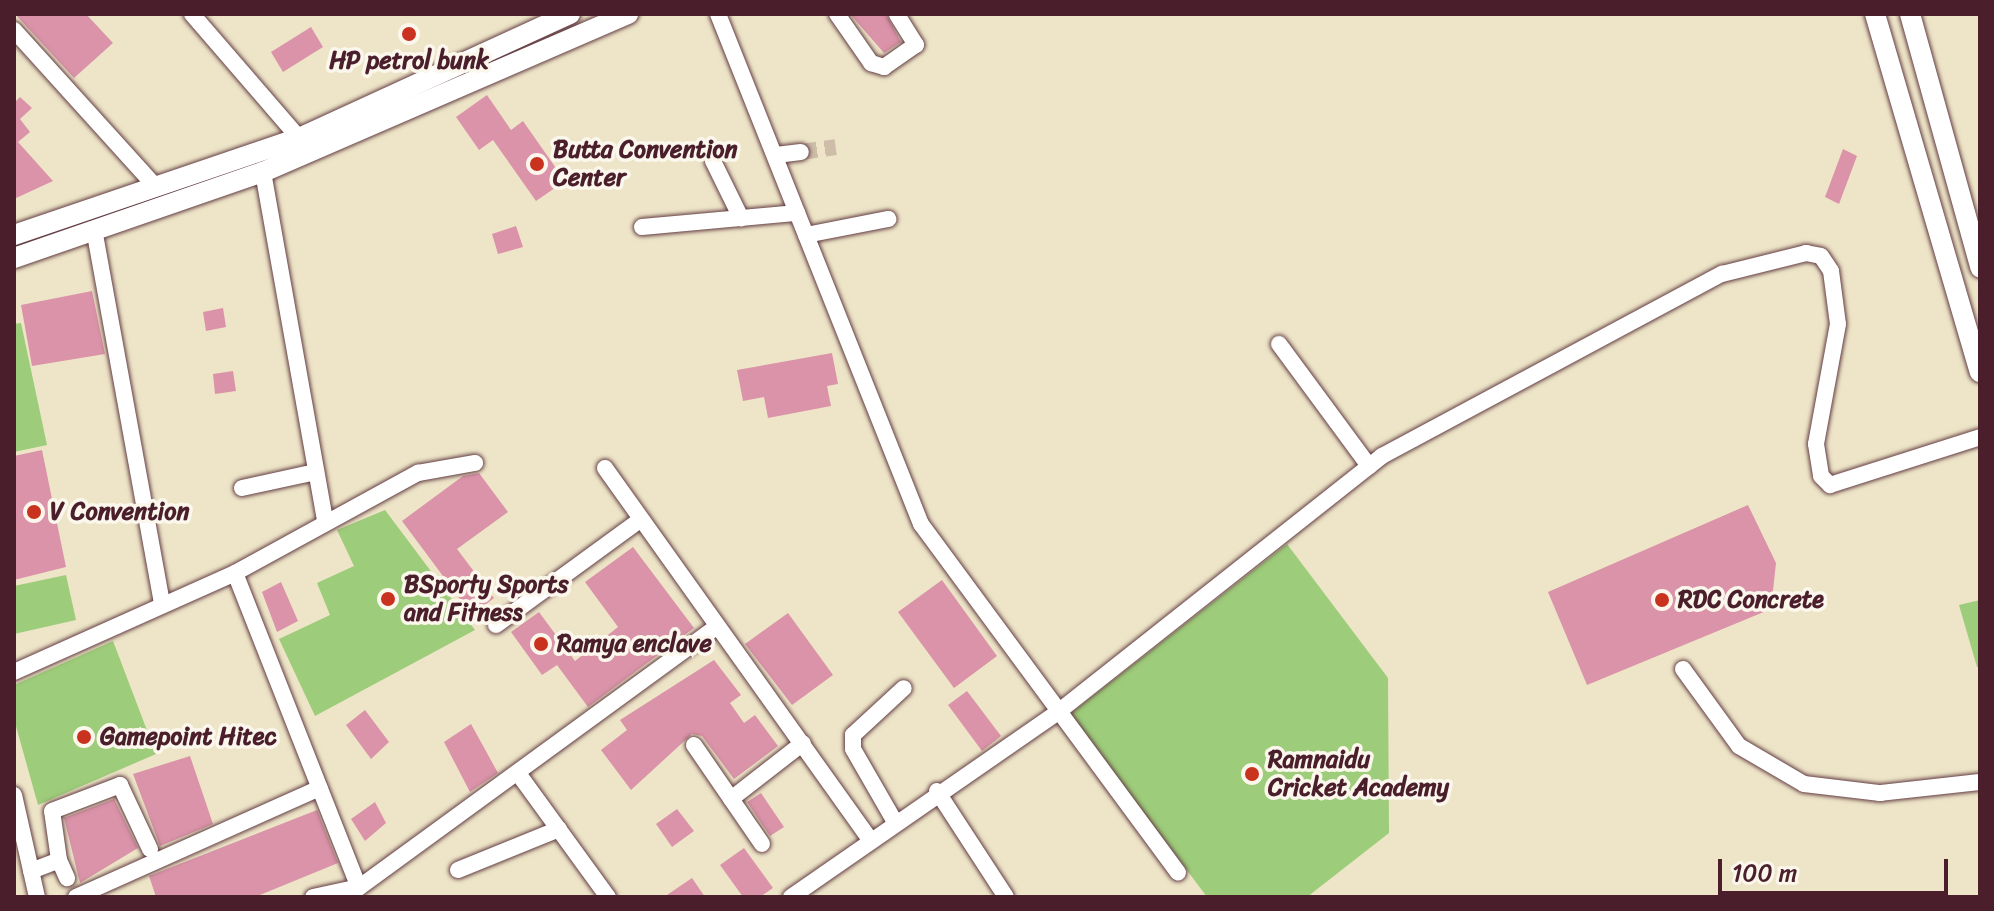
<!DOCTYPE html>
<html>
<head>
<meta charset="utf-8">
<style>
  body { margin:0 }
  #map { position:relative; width:1994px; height:911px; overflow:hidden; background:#eee5c8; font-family:Sriracha,sans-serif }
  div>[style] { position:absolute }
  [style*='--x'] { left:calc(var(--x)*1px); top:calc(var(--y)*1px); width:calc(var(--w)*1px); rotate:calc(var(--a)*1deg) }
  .green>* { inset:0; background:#9dcc7a }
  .building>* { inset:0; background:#da93a8 }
  .minor-tunnel>* { height:16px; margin-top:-8px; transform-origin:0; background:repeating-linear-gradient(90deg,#cdbda9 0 16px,transparent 0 24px) }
  .roads { filter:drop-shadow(0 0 2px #633d43) drop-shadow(0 0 2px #633d43) }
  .minor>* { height:16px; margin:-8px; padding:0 8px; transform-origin:8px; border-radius:8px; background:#fff }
  .major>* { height:20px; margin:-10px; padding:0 10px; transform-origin:10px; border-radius:10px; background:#fff }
  .dots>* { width:22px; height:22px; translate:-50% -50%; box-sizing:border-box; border:4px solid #fbf7ec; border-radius:50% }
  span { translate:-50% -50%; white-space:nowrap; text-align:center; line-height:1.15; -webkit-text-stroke:7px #fbf7ec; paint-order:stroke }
  .poi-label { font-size:24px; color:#4a1f2b; font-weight:700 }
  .left { translate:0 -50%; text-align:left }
  .frame { position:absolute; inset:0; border:16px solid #4a1f2b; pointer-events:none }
  .scale { position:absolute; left:1718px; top:859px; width:230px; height:36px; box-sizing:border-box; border:4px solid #4a1f2b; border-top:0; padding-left:10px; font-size:24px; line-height:28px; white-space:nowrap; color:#4a1f2b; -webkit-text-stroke:6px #fbf7ec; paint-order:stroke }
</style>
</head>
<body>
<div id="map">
  <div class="green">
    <div style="clip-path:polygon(21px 323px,47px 445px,14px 452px,14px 324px)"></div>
    <div style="clip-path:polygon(385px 510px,475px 630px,315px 716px,279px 639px,330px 615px,317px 583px,354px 566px,337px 530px)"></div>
    <div style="clip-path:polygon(1287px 544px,1388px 678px,1389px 833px,1307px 897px,1207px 897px,1070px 714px)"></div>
    <div style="clip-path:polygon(66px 575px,76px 620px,14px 634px,14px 586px)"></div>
    <div style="clip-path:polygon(1980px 600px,1980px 667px,1977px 667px,1959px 605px)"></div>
    <div style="clip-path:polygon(113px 641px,156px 754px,38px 805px,14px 719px,14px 685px)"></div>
  </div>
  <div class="building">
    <div style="clip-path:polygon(15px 14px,86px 14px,113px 43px,74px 78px)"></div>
    <div style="clip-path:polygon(850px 14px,886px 14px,901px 42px,884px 53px)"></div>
    <div style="clip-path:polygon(311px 27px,323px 47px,283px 72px,271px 52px)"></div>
    <div style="clip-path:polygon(487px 95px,511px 130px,523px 121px,565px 181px,536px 201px,493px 140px,479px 150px,456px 117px)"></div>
    <div style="clip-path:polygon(20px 97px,32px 108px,20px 119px,30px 132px,18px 142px,53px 181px,14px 199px,14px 103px)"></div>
    <div style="clip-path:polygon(1843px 149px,1857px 156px,1839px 204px,1825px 197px)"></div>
    <div style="clip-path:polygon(516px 226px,523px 247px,498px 254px,492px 234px)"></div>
    <div style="clip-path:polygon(92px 291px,105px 354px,32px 366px,21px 305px)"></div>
    <div style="clip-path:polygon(223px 308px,226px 327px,206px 331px,203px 312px)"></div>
    <div style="clip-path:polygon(832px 353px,838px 384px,827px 386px,831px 406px,768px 418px,764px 397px,743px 401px,737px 370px)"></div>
    <div style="clip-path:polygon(233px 371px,236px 391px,215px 394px,213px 374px)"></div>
    <div style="clip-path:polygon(42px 450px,66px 567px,14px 580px,14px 456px)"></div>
    <div style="clip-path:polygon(479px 473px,508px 512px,457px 549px,494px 598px,472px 615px,402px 521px,463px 476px)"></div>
    <div style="clip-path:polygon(1748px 505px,1776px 563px,1771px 609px,1587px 685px,1548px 592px)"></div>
    <div style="clip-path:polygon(633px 547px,694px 628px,588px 707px,557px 665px,542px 675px,511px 632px,539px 612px,575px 661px,618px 627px,585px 582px)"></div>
    <div style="clip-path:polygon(942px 580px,997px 656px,954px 688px,898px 612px)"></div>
    <div style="clip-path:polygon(281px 582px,298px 621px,277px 632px,262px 592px)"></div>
    <div style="clip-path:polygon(788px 613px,833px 675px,792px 705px,745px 644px)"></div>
    <div style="clip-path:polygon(714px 660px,741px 695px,730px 703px,744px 723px,755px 715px,778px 746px,734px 779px,702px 736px,692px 734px,631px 790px,601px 750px,627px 730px,620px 720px)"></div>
    <div style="clip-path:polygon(967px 691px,1001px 736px,982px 751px,948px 705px)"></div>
    <div style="clip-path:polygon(365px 710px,389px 742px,371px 759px,346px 725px)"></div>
    <div style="clip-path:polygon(471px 724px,498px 773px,470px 792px,444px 742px)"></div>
    <div style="clip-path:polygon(190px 756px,213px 824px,160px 846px,133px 774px)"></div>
    <div style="clip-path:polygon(761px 793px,784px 827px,770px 836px,747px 802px)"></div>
    <div style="clip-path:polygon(114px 799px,138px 848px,80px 883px,64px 818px)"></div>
    <div style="clip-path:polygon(375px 802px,386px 823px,365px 841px,351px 819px)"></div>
    <div style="clip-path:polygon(677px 809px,694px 831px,672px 847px,656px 824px)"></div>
    <div style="clip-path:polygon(317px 810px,338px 863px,255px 897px,156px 897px,149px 876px)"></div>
    <div style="clip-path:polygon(744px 848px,773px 888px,760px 897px,743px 897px,720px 865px)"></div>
    <div style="clip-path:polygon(692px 878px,705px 897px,664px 897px)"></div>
  </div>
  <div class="minor-tunnel">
    <div style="--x:801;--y:152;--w:35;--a:-8"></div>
  </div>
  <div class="roads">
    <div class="minor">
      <div style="--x:192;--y:14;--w:164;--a:49.2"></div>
      <div style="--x:718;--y:14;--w:549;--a:68.3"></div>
      <div style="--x:921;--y:524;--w:433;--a:53.6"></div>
      <div style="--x:837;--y:14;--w:60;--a:55.2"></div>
      <div style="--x:871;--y:63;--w:14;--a:17"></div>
      <div style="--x:884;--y:67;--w:39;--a:-35"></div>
      <div style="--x:916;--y:45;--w:36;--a:-122"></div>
      <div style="--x:14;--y:30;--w:212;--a:47.9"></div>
      <div style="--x:776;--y:155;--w:25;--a:-7"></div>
      <div style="--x:713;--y:161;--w:64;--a:63.8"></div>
      <div style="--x:263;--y:172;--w:354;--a:79.9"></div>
      <div style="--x:642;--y:227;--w:156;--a:-5.2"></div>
      <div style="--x:94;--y:229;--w:381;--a:79.7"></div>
      <div style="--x:806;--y:235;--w:84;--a:-11"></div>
      <div style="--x:1279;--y:344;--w:152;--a:53.6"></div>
      <div style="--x:605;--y:468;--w:456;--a:54.5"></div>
      <div style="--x:242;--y:488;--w:76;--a:-12.2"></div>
      <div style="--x:235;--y:573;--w:338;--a:68.5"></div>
      <div style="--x:359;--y:887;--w:47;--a:167.7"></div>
      <div style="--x:496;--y:625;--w:178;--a:-36.1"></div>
      <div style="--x:1683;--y:669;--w:95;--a:54"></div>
      <div style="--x:1739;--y:746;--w:75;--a:30.3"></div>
      <div style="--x:1804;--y:784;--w:77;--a:6.8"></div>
      <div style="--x:1880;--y:793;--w:101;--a:-6.3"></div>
      <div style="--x:14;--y:672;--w:242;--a:-24.1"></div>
      <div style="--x:235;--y:573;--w:209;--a:-28.7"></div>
      <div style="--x:418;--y:473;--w:58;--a:-10"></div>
      <div style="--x:694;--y:745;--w:120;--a:55.5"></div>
      <div style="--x:520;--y:776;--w:150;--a:54"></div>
      <div style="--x:937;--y:791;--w:126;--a:56.9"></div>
      <div style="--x:14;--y:795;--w:105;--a:77.3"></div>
      <div style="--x:731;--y:799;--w:91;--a:-37.9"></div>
      <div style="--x:895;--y:822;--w:84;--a:-119.9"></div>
      <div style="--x:853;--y:749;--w:14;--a:-90"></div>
      <div style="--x:853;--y:735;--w:69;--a:-42.7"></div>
      <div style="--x:59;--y:860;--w:49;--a:-98.1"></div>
      <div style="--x:52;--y:811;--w:73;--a:-20.9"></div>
      <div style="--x:120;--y:785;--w:71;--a:64.9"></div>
      <div style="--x:458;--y:870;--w:109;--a:-22.1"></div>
      <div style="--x:31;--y:871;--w:30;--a:-21"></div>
      <div style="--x:59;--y:860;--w:20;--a:66"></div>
      <div style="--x:76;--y:897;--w:267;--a:-24.1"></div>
      <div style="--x:346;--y:897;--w:458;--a:-36.1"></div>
      <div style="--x:791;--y:897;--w:325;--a:-34.7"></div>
      <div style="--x:1058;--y:712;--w:413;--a:-38.3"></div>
      <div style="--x:1382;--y:456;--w:386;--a:-28.2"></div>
      <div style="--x:1722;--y:274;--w:87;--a:-14"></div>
      <div style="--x:1806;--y:253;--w:15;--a:11"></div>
      <div style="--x:1821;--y:256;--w:18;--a:56"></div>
      <div style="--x:1831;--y:271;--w:53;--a:82.5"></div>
      <div style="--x:1838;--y:324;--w:122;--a:100.4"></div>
      <div style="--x:1816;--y:444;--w:32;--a:81"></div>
      <div style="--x:1821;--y:476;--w:13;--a:45"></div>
      <div style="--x:1830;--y:485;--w:157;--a:-17.7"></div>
    </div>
    <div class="major">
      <div style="--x:1875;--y:14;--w:373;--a:73.7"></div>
      <div style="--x:1910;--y:14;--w:263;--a:74.5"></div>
      <div style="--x:14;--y:235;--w:301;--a:-18.8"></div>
      <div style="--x:299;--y:138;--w:298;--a:-24.6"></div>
      <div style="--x:14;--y:258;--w:263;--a:-19.1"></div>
      <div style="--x:263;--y:172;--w:398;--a:-23.4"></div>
    </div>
  </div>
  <div class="dots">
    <div style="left:409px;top:34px;background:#c8321e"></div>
    <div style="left:537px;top:164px;background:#c8321e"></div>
    <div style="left:34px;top:512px;background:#c8321e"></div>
    <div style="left:388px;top:599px;background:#c8321e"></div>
    <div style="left:1662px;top:600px;background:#c8321e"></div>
    <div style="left:541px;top:644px;background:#c8321e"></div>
    <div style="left:84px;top:737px;background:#c8321e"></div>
    <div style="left:1252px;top:774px;background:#c8321e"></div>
  </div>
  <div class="poi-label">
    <span style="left:409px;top:61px">HP petrol bunk</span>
    <span class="left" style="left:553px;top:164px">Butta Convention<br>Center</span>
    <span class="left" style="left:50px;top:512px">V Convention</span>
    <span class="left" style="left:404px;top:599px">BSporty Sports<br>and Fitness</span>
    <span class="left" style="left:1678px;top:600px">RDC Concrete</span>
    <span class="left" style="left:557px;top:644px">Ramya enclave</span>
    <span class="left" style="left:100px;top:737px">Gamepoint Hitec</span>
    <span class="left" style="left:1268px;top:774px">Ramnaidu<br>Cricket Academy</span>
  </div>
  <div class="frame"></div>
  <div class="scale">100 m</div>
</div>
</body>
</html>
